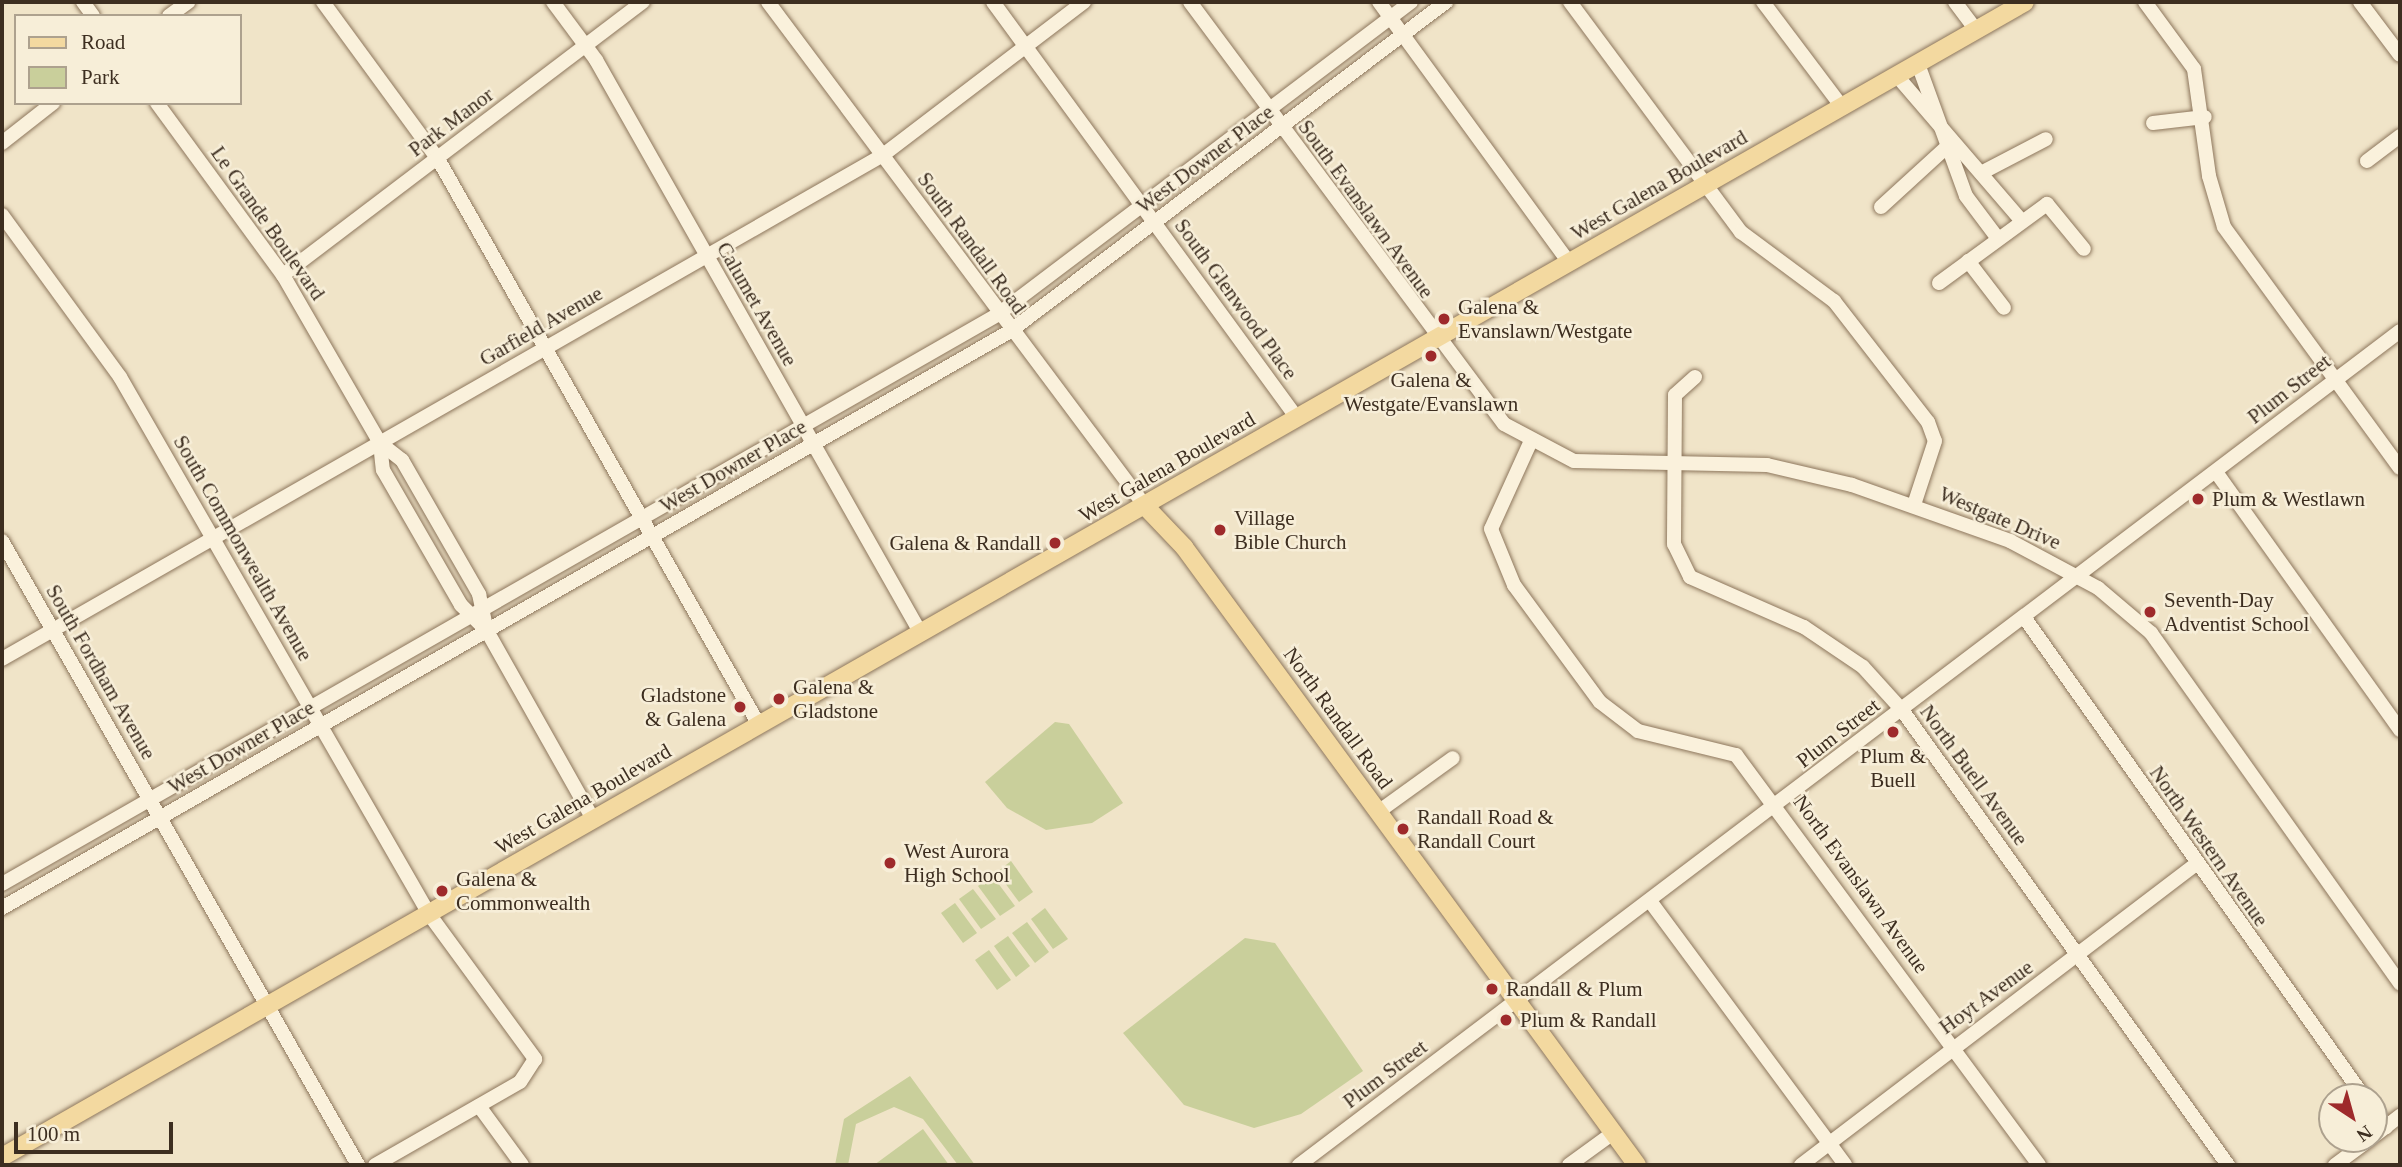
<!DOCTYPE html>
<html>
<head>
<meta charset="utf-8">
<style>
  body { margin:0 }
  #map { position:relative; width:2402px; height:1167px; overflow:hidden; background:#f0e4c8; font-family:"Times New Roman",serif }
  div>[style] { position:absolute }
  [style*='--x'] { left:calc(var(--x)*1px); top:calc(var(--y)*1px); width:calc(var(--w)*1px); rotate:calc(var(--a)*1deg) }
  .green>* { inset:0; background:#c9cf9b }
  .roads { filter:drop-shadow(0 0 2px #8d765c) drop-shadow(0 0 2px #8d765c) }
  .minor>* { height:14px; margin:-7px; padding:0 7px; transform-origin:7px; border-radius:7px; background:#faf1dc }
  .major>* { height:18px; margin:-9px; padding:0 9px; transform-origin:9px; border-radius:9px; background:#f3d9a0 }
  .dots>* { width:19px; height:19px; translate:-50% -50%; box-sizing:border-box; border:4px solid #f7eed8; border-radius:50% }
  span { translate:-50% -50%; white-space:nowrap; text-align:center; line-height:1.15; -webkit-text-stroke:5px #f7eed8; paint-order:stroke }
  .street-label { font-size:21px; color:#3d2e20 }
  .poi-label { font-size:21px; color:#3d2e20 }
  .left { translate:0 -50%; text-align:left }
  .right { translate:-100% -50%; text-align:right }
  .frame { position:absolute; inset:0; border:4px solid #3d2e20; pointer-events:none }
  .legend { position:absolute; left:14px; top:14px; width:228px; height:91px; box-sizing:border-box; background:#f7eed8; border:2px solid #ada18e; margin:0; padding:9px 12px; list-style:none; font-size:21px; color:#3d2e20 }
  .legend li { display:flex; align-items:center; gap:14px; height:35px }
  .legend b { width:35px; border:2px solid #ada18e }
  .north { position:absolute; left:2318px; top:1083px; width:70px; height:70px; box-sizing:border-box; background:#f7eed8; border:2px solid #ada18e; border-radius:50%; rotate:144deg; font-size:19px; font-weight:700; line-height:28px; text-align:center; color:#3d2e20 }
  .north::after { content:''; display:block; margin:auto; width:24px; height:32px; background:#9e2a2b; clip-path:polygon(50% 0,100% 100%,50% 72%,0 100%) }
  .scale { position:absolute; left:14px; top:1122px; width:159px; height:32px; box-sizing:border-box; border:4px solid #3d2e20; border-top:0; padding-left:9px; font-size:21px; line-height:24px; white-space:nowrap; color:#3d2e20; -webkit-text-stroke:5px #f7eed8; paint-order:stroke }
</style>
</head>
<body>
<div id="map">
  <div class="green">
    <div style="clip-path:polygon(1055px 722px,1069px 724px,1123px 803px,1092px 823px,1046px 830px,1007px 808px,985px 782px)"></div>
    <div style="clip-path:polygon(1011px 861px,1033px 892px,1019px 902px,997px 872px)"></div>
    <div style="clip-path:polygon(992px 875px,1015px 906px,1000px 916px,978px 886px)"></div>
    <div style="clip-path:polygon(973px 889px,996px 919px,981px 929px,959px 899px)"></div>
    <div style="clip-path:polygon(955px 903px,977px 933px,963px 943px,941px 913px)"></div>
    <div style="clip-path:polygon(1045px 908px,1068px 939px,1053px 949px,1031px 919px)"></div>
    <div style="clip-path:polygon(1027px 922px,1049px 952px,1035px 963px,1012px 933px)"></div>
    <div style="clip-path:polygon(1008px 936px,1030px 966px,1016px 977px,994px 946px)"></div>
    <div style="clip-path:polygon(1245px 938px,1275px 943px,1363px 1071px,1301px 1114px,1254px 1128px,1184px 1105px,1123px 1033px)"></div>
    <div style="clip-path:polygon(989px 950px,1011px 980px,997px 990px,975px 960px)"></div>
    <div style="clip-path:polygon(910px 1076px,975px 1165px,958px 1165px,923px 1119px,894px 1107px,856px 1124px,848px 1165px,835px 1165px,844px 1119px)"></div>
    <div style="clip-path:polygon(923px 1129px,949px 1165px,874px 1165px)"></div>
  </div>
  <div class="roads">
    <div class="minor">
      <div style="--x:83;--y:2;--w:17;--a:54"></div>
      <div style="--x:323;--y:2;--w:195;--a:53.8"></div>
      <div style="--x:438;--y:159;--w:651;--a:60.44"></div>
      <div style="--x:553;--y:2;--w:72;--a:53.4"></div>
      <div style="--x:596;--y:60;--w:657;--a:60.47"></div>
      <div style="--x:768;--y:2;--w:629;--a:53.2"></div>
      <div style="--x:993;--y:2;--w:515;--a:53.84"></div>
      <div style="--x:1190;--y:2;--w:526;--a:53.35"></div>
      <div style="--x:1504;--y:424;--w:79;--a:27.9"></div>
      <div style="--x:1574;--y:461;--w:193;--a:1.2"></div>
      <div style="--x:1767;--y:465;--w:87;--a:13.2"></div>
      <div style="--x:1852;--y:485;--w:168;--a:19.5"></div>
      <div style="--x:2010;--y:541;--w:100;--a:28.1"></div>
      <div style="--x:2098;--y:588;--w:70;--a:40.3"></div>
      <div style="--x:2151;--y:633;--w:430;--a:54.6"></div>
      <div style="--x:1379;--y:2;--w:323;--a:53.9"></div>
      <div style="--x:1570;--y:2;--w:287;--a:53.4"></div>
      <div style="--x:1741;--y:232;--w:116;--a:36.6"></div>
      <div style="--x:1834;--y:301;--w:153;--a:52.2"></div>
      <div style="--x:1928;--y:422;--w:20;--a:70"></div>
      <div style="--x:1935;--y:441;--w:67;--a:108.2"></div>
      <div style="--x:1763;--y:2;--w:131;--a:53"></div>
      <div style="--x:1955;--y:2;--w:35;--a:53"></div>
      <div style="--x:2145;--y:2;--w:83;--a:53.8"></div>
      <div style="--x:2194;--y:69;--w:108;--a:82"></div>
      <div style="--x:2209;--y:176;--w:53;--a:73.6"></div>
      <div style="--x:2224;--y:227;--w:298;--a:53.9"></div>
      <div style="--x:2360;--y:2;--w:66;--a:53"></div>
      <div style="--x:169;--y:16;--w:24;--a:-36"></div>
      <div style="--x:1918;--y:64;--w:140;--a:70"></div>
      <div style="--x:1966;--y:196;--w:50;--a:53.1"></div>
      <div style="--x:1897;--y:76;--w:189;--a:49.3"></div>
      <div style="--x:157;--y:103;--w:213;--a:53.8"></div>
      <div style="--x:283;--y:275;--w:194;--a:60"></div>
      <div style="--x:380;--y:443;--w:28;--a:38"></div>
      <div style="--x:402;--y:460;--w:155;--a:60.1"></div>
      <div style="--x:479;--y:594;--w:38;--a:78"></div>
      <div style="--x:2153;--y:123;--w:52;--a:-6.6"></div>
      <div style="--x:2;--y:143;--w:65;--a:-38.1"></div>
      <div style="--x:2367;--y:161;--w:41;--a:-37.1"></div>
      <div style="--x:1981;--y:173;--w:73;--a:-27.6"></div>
      <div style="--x:1881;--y:207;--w:95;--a:-42.4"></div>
      <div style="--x:2;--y:215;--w:200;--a:53.9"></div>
      <div style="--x:120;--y:377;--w:620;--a:60.08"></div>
      <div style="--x:429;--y:914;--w:180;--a:53.8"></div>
      <div style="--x:535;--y:1059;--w:27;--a:123"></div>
      <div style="--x:520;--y:1082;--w:167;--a:150.2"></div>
      <div style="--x:1968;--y:261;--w:59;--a:52.5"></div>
      <div style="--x:283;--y:275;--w:452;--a:-37.2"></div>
      <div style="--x:1939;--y:283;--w:134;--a:-36.2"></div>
      <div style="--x:2047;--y:204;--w:58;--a:50.6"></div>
      <div style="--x:1695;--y:377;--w:27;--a:138"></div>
      <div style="--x:1675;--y:395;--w:149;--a:90.4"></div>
      <div style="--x:1674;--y:544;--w:37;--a:64"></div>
      <div style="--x:1690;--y:577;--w:124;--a:23.7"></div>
      <div style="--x:1804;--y:627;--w:71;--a:34.1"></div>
      <div style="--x:1863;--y:667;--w:58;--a:47.8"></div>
      <div style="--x:1902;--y:710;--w:560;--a:54.38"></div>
      <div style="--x:380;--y:443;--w:27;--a:84"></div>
      <div style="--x:383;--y:470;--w:156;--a:60"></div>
      <div style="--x:461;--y:605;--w:37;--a:45"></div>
      <div style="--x:487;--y:631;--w:216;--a:60.6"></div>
      <div style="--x:1530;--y:443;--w:94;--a:114.4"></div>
      <div style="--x:1491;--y:529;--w:61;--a:67.7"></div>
      <div style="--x:1514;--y:585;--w:145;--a:53.7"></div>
      <div style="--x:1600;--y:702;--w:48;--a:37.3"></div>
      <div style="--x:1638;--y:731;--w:101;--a:13.8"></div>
      <div style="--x:1736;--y:755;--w:510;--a:53.53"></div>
      <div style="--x:2216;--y:472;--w:317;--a:54.5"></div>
      <div style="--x:2;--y:541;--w:718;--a:60.29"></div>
      <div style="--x:2024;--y:617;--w:588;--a:54.69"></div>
      <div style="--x:2;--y:659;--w:1015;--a:-29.77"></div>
      <div style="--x:883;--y:155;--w:253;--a:-37.3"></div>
      <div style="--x:1378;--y:812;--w:92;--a:-35.8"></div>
      <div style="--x:2;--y:884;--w:1146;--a:-29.76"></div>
      <div style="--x:997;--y:315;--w:519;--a:-37.09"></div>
      <div style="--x:1650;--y:901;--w:328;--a:53.5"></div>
      <div style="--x:2;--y:908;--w:1160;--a:-29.77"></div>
      <div style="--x:1009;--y:332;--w:548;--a:-37.06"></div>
      <div style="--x:479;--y:1106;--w:73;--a:53.9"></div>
      <div style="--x:2374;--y:1110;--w:21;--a:55"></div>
      <div style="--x:2374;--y:1136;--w:33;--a:-38"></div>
      <div style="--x:1299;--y:1165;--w:1381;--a:-37.14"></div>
      <div style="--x:1569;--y:1165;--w:54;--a:-36"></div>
      <div style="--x:1801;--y:1165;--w:495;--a:-37.3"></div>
      <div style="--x:2335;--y:1165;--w:44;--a:-36.6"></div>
    </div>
    <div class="major">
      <div style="--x:1145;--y:506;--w:57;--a:46.4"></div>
      <div style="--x:1184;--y:547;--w:766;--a:53.76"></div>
      <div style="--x:2;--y:1157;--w:2329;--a:-29.72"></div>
    </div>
  </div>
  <div class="dots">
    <div style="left:1444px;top:319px;background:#9e2a2b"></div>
    <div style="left:1431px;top:356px;background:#9e2a2b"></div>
    <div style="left:2198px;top:499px;background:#9e2a2b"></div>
    <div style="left:1220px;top:530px;background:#9e2a2b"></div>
    <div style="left:1055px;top:543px;background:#9e2a2b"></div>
    <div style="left:2150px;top:612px;background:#9e2a2b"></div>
    <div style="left:779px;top:699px;background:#9e2a2b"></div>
    <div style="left:740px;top:707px;background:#9e2a2b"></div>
    <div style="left:1893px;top:732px;background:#9e2a2b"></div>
    <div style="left:1403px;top:829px;background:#9e2a2b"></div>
    <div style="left:890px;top:863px;background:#9e2a2b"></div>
    <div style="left:442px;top:891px;background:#9e2a2b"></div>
    <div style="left:1492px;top:989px;background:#9e2a2b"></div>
    <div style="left:1506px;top:1020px;background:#9e2a2b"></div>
  </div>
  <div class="street-label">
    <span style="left:451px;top:122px;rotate:-37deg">Park Manor</span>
    <span style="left:1205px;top:159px;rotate:-37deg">West Downer Place</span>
    <span style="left:1659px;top:185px;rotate:-30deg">West Galena Boulevard</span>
    <span style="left:1366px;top:209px;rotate:54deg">South Evanslawn Avenue</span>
    <span style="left:268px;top:223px;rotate:55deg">Le Grande Boulevard</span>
    <span style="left:972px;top:243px;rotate:54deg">South Randall Road</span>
    <span style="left:1236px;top:299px;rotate:54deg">South Glenwood Place</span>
    <span style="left:757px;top:304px;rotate:60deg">Calumet Avenue</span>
    <span style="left:541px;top:326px;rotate:-30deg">Garfield Avenue</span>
    <span style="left:2289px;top:389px;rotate:-38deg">Plum Street</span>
    <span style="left:733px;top:466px;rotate:-30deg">West Downer Place</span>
    <span style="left:1167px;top:467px;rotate:-30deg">West Galena Boulevard</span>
    <span style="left:2000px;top:518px;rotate:23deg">Westgate Drive</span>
    <span style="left:243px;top:548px;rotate:60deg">South Commonwealth Avenue</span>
    <span style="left:101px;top:672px;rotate:60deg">South Fordham Avenue</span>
    <span style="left:1338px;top:718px;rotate:54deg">North Randall Road</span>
    <span style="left:1838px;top:733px;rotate:-38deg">Plum Street</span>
    <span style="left:241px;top:747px;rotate:-30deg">West Downer Place</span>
    <span style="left:1974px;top:775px;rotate:54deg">North Buell Avenue</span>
    <span style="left:583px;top:799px;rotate:-30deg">West Galena Boulevard</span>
    <span style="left:2209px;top:846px;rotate:55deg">North Western Avenue</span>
    <span style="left:1861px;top:884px;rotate:54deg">North Evanslawn Avenue</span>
    <span style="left:1986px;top:997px;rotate:-36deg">Hoyt Avenue</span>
    <span style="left:1385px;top:1074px;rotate:-37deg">Plum Street</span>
  </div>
  <div class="poi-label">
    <span class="left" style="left:1458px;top:319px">Galena &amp;<br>Evanslawn/Westgate</span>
    <span style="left:1431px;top:392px">Galena &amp;<br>Westgate/Evanslawn</span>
    <span class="left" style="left:2212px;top:499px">Plum &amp; Westlawn</span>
    <span class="left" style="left:1234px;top:530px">Village<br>Bible Church</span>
    <span class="right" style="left:1041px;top:543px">Galena &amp; Randall</span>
    <span class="left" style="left:2164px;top:612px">Seventh-Day<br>Adventist School</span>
    <span class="left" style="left:793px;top:699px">Galena &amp;<br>Gladstone</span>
    <span class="right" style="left:726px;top:707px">Gladstone<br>&amp; Galena</span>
    <span style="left:1893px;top:768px">Plum &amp;<br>Buell</span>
    <span class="left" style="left:1417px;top:829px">Randall Road &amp;<br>Randall Court</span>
    <span class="left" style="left:904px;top:863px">West Aurora<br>High School</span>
    <span class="left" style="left:456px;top:891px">Galena &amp;<br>Commonwealth</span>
    <span class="left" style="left:1506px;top:989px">Randall &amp; Plum</span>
    <span class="left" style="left:1520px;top:1020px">Plum &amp; Randall</span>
  </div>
  <div class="frame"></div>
  <ul class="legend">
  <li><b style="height:9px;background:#f3d9a0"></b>Road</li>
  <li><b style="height:19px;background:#c9cf9b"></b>Park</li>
  </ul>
  <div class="north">N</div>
  <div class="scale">100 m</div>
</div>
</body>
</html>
